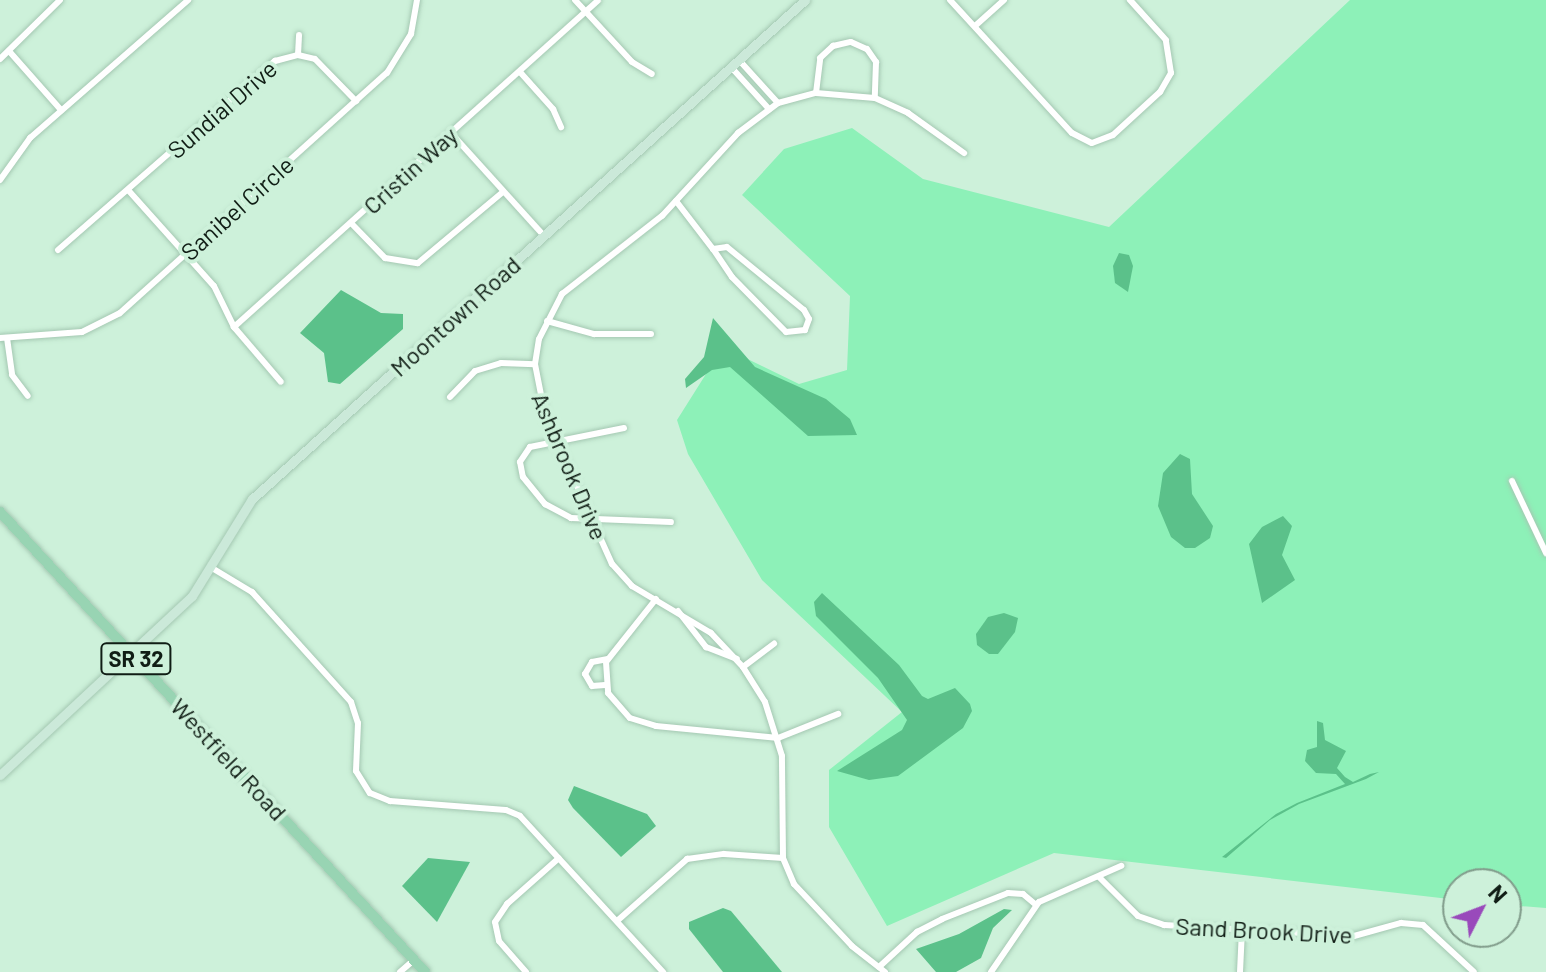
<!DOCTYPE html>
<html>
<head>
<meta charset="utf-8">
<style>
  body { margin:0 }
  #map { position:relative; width:1546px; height:972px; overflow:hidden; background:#cdf1da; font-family:Barlow,sans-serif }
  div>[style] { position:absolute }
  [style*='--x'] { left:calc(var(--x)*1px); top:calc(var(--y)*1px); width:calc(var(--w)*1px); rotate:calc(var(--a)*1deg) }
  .green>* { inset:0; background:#8df1b8 }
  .water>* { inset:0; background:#5bc18a }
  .roads { filter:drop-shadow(0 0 2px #a4c8b2) drop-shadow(0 0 2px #a4c8b2) }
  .street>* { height:6px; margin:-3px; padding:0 3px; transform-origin:3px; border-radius:3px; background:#fff }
  .secondary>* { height:9px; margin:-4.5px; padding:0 4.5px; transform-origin:4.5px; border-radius:4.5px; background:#cbe9d9 }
  .primary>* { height:10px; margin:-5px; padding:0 5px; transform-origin:5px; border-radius:5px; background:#98d4b3 }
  span { translate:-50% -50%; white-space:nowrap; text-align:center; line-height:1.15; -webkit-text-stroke:8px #cdf1da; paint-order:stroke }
  .shield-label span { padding:2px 6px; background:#cdf1da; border:2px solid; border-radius:6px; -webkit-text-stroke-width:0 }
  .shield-label { font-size:22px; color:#101d15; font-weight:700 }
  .street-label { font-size:24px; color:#101d15 }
  .north { position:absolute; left:1442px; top:868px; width:80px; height:80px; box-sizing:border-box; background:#cdf1da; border:2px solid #819c8b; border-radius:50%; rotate:48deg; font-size:22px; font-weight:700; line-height:32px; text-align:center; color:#101d15 }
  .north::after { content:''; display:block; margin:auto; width:28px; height:36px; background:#994abb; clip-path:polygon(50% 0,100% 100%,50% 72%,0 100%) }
</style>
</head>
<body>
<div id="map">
  <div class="green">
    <div style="clip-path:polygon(1350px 0,1546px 0,1546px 908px,1506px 905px,1506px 884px,1458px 884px,1458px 900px,1054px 853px,887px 926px,829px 827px,829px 770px,902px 712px,762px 580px,688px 454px,677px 420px,723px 347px,799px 384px,847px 370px,850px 296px,742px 195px,784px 149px,852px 128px,923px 179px,1109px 227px)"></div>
  </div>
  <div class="water">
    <div style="clip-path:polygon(1119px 253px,1129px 255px,1133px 266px,1128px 292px,1115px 283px,1113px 266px)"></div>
    <div style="clip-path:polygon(341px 290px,381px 313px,403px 314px,403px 329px,340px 384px,328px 382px,324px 353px,300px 333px)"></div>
    <div style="clip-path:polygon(713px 318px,755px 367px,826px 399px,850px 419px,857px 435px,808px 436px,730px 367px,712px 370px,686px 388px,685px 379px,704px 357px)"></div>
    <div style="clip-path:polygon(1180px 454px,1190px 459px,1192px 494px,1213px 526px,1210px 538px,1195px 548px,1185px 548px,1171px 537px,1158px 506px,1163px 473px)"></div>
    <div style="clip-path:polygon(1283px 516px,1292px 526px,1282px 555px,1295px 580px,1262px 603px,1249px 544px,1262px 527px)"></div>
    <div style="clip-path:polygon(822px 593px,899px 665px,922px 696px,928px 699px,955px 688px,970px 704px,972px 711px,963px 728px,898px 776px,869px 780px,837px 771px,902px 730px,907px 720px,878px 678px,816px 616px,814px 602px)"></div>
    <div style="clip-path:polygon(1004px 613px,1018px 618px,1015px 632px,998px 654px,989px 654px,977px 645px,976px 634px,988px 617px)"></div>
    <div style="clip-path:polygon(1317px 721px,1323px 723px,1325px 740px,1346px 751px,1337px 768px,1345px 777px,1353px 782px,1370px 774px,1379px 772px,1366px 779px,1299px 804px,1270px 820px,1226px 858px,1222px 857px,1276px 814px,1297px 803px,1345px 784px,1336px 774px,1316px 773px,1305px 761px,1307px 750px,1317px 747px)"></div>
    <div style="clip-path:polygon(574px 786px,647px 814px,656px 826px,621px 857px,573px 808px,568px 800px)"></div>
    <div style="clip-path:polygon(428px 858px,470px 862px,437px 922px,402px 886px)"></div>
    <div style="clip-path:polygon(723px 908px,731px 911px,782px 972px,723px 972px,689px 929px,689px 922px)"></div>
    <div style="clip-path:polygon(1004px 909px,1012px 910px,993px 928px,981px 958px,956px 972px,936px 972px,916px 949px,959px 934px)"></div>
  </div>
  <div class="roads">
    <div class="street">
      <div style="--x:575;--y:0;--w:84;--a:47.4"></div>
      <div style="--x:632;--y:62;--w:23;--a:31"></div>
      <div style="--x:950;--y:0;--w:180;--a:47.5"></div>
      <div style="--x:1072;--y:133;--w:22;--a:27"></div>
      <div style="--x:1092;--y:143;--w:22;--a:-21"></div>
      <div style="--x:1113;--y:135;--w:64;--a:-42.5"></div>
      <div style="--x:1160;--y:92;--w:22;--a:-60"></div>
      <div style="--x:1171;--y:73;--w:33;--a:-99"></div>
      <div style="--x:1166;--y:40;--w:54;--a:-132"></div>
      <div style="--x:975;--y:26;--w:39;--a:-42"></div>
      <div style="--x:9;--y:51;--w:79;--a:48.6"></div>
      <div style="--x:298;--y:55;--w:20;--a:-87"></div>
      <div style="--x:0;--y:59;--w:84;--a:-44.5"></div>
      <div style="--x:739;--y:60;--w:58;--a:47.8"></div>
      <div style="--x:731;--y:67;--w:57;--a:47.9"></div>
      <div style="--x:520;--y:72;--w:50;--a:48.3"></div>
      <div style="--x:553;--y:109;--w:20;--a:66"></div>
      <div style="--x:816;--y:93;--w:35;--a:-83"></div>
      <div style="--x:820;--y:58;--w:18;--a:-43"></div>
      <div style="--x:833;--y:46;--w:18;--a:-13"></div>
      <div style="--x:851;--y:42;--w:17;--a:24"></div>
      <div style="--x:867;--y:49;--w:16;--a:55"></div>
      <div style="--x:876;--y:62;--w:36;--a:92"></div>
      <div style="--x:451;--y:133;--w:139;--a:47.9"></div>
      <div style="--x:0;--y:180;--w:52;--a:-54.5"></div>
      <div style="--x:30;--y:138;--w:210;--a:-41.1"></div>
      <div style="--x:129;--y:191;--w:127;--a:48.2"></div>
      <div style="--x:214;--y:286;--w:46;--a:64"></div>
      <div style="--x:234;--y:327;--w:72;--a:49.5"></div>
      <div style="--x:676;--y:201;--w:61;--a:52.4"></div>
      <div style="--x:351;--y:223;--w:49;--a:45.8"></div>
      <div style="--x:385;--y:258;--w:33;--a:9"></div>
      <div style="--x:418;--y:263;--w:111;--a:-39.9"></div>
      <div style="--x:727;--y:247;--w:99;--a:39.3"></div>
      <div style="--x:804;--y:310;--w:10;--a:61"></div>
      <div style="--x:809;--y:319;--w:12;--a:110"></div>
      <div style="--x:805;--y:330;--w:19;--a:174"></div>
      <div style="--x:786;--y:332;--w:77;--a:-134.5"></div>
      <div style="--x:732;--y:277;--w:34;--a:-124"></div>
      <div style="--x:713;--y:249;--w:14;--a:-8"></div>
      <div style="--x:58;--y:250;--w:288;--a:-41.1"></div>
      <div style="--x:275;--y:61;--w:24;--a:-15"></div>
      <div style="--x:298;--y:55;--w:17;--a:13"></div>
      <div style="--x:315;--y:59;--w:59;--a:45.7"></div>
      <div style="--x:547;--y:321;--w:49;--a:15.5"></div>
      <div style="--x:594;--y:334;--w:57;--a:0"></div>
      <div style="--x:234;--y:327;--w:489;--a:-41.9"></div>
      <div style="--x:0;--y:338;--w:82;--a:-4.2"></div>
      <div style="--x:82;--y:332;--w:42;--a:-26.6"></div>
      <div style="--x:120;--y:313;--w:359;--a:-42"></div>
      <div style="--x:387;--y:73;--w:46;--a:-58.4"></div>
      <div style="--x:411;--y:34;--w:35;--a:-80"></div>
      <div style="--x:7;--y:338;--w:37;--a:82"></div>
      <div style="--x:12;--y:375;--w:26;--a:53"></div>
      <div style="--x:450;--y:397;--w:36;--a:-46"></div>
      <div style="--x:475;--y:371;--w:27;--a:-17"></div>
      <div style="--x:501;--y:363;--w:34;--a:2"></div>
      <div style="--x:624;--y:428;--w:96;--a:168.6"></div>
      <div style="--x:530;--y:447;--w:18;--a:124"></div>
      <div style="--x:520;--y:462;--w:15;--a:79"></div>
      <div style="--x:523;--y:477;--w:35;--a:51"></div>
      <div style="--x:545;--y:504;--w:30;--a:28"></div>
      <div style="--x:571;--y:518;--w:100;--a:2.3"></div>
      <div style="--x:1512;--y:481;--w:80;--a:64.7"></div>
      <div style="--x:212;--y:568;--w:47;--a:31"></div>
      <div style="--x:252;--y:592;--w:148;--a:48"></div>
      <div style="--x:351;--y:702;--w:22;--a:72"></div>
      <div style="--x:358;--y:723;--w:48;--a:92.4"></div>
      <div style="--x:356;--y:771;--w:26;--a:58"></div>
      <div style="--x:370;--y:793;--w:22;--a:22"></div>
      <div style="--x:390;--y:801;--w:116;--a:4.4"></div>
      <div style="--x:506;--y:810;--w:15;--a:23"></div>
      <div style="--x:520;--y:816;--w:212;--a:47.5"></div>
      <div style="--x:656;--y:599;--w:80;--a:128.4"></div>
      <div style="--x:606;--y:662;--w:31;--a:86"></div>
      <div style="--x:608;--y:693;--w:33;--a:49"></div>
      <div style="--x:630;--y:718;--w:27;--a:17"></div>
      <div style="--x:656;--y:726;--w:123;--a:5.6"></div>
      <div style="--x:778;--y:738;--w:65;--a:-21.8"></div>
      <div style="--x:678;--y:611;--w:46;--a:52.1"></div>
      <div style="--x:706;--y:647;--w:33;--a:21"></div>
      <div style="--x:743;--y:667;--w:39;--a:-37"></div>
      <div style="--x:605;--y:685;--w:13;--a:176"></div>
      <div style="--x:592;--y:686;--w:14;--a:-120"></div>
      <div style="--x:585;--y:674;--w:14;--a:-60"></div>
      <div style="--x:592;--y:662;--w:16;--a:-11"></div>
      <div style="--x:1099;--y:877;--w:55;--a:45"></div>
      <div style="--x:1138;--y:916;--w:28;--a:19"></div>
      <div style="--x:1164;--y:925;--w:190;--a:3.3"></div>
      <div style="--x:1354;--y:936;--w:49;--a:-15.5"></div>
      <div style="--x:1401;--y:923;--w:22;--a:5"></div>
      <div style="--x:1423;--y:925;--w:69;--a:42.7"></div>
      <div style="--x:617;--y:921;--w:94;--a:-41.5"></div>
      <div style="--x:687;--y:859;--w:37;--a:-8"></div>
      <div style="--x:724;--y:854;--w:59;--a:3.9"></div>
      <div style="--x:879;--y:967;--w:52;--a:-42.6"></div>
      <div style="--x:917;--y:932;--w:28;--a:-27"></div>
      <div style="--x:942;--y:919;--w:71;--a:-21.5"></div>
      <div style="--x:1008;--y:893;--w:15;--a:4"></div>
      <div style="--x:1023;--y:894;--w:16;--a:40"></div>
      <div style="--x:400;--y:972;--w:18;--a:-41"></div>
      <div style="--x:526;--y:972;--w:41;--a:-131.1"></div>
      <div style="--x:499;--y:941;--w:19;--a:-102"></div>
      <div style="--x:495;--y:922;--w:22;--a:-56"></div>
      <div style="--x:507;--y:904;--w:69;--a:-41.5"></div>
      <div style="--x:885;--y:972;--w:42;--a:-141.8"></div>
      <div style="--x:852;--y:946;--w:85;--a:-133.1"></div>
      <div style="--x:794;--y:884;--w:28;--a:-113"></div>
      <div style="--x:783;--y:858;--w:102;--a:-90.6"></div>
      <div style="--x:782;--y:756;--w:57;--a:-107.5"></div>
      <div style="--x:765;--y:702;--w:41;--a:-122.2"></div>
      <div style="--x:743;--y:667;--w:47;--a:-133.3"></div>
      <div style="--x:711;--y:633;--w:92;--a:-149.3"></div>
      <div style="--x:632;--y:586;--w:30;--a:-132"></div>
      <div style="--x:612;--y:564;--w:163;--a:-114.2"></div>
      <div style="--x:545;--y:415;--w:52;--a:-101.1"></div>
      <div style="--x:535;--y:364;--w:25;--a:-81"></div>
      <div style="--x:539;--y:339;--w:51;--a:-62.9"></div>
      <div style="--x:562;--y:294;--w:127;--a:-38"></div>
      <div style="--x:662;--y:216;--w:113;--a:-47.5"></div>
      <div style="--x:738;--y:133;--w:50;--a:-36.9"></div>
      <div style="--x:778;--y:103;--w:39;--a:-15"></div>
      <div style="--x:816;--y:93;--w:59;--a:4.8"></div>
      <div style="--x:875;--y:98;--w:36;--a:24"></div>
      <div style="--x:908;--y:113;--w:69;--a:35.5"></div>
      <div style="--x:991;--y:972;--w:85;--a:-55.6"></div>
      <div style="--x:1039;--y:902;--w:90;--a:-23.7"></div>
      <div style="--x:1240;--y:972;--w:43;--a:-87.3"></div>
    </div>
    <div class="secondary">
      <div style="--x:0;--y:775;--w:262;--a:-43"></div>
      <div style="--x:192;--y:596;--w:114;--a:-58.3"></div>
      <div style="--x:252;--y:499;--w:745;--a:-42.06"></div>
    </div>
    <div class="primary">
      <div style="--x:0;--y:512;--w:626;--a:47.26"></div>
    </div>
  </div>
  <div class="shield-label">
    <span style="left:136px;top:659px">SR 32</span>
  </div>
  <div class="street-label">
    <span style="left:222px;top:109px;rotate:-41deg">Sundial Drive</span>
    <span style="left:410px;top:170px;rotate:-42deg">Cristin Way</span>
    <span style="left:237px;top:208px;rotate:-42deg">Sanibel Circle</span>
    <span style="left:455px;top:316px;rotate:-42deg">Moontown Road</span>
    <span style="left:570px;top:466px;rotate:67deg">Ashbrook Drive</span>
    <span style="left:229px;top:759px;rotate:47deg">Westfield Road</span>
    <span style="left:1264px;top:930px;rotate:3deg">Sand Brook Drive</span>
  </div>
  <div class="north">N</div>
</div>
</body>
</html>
